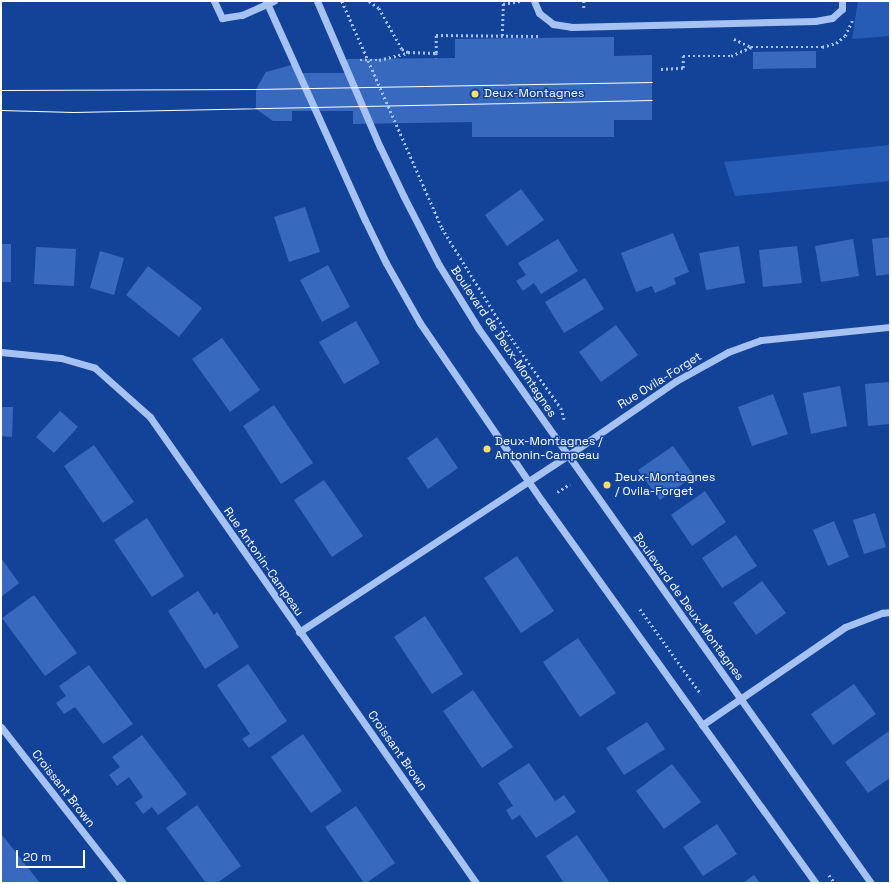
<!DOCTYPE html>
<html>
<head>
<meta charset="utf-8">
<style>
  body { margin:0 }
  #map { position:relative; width:891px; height:884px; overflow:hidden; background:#134398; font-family:"Space Grotesk",sans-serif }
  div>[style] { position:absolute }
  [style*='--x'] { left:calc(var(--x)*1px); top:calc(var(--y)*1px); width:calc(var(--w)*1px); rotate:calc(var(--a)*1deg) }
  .green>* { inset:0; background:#265cb6 }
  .building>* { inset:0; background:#376abe }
  .path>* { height:2.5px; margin-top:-1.25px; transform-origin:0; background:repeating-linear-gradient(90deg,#a5c2f3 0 2px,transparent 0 5px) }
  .minor>* { height:7px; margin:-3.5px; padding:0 3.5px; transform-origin:3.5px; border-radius:3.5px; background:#a5c2f3 }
  .tram>* { height:1px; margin:-0.5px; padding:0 0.5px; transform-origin:0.5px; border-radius:0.5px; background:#fff }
  .dots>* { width:11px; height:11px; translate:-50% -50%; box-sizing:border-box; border:2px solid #134398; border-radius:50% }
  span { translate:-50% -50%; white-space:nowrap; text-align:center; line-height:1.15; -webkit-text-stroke:3px #134398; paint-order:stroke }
  .poi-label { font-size:12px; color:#fff }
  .left { translate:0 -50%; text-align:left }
  .street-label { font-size:12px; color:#fff }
  .frame { position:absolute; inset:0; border:2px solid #fff; pointer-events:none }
  .scale { position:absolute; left:16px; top:850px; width:69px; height:18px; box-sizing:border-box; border:2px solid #fff; border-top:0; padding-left:5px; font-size:12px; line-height:14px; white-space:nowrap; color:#fff; -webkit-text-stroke:3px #134398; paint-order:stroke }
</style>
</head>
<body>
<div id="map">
  <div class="green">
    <div style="clip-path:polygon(858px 1px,890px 1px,890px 36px,852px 39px)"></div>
    <div style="clip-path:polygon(890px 145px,890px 181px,735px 196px,724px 162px)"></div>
  </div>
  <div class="building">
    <div style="clip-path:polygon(614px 37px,614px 56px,652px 55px,652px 120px,614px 120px,614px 137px,472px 137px,472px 122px,353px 124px,353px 111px,292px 111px,292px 121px,273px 121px,256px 109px,256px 89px,266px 72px,295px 64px,295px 73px,347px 73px,347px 59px,455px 58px,455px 39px)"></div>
    <div style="clip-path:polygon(816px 51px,816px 68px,753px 69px,753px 52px)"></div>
    <div style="clip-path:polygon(521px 189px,544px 220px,507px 246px,485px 215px)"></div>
    <div style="clip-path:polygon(305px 207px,320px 252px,289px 262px,274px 217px)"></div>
    <div style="clip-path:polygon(673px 233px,689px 272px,674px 278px,676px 284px,655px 293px,652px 286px,636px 292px,621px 253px)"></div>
    <div style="clip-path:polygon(890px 237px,890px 274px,876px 276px,872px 239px)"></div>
    <div style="clip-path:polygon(558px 239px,578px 271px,541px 294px,534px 283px,523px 291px,516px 281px,526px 275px,518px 263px)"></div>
    <div style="clip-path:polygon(853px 239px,859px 276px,821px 282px,815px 246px)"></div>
    <div style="clip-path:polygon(1px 244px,11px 244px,11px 282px,1px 282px)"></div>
    <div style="clip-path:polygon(739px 246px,745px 283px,706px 290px,699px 253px)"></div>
    <div style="clip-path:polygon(797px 246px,802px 283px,763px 287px,759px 250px)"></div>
    <div style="clip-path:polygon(36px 247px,76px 249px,74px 286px,34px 284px)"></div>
    <div style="clip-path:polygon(100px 251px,124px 258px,114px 295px,90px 288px)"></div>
    <div style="clip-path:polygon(328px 265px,350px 307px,322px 322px,300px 280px)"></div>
    <div style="clip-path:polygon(148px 266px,202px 308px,179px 337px,126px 295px)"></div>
    <div style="clip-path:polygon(585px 278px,604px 309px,564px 333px,545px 302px)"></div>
    <div style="clip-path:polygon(356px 321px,380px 363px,344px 384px,319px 342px)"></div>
    <div style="clip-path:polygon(616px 325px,638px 355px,601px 382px,579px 352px)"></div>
    <div style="clip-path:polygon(222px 338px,260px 390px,230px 412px,192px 359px)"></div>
    <div style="clip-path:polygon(890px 382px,890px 424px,868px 426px,865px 384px)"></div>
    <div style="clip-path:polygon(840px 386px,847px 426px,811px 434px,803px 393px)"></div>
    <div style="clip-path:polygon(773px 394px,788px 434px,752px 446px,738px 407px)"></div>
    <div style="clip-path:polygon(274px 405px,313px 463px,281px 484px,243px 426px)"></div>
    <div style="clip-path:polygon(1px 407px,13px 407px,12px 437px,1px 436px)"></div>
    <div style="clip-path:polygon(60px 411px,78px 427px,54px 453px,36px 437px)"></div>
    <div style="clip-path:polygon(437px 437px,458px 468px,428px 489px,407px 458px)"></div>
    <div style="clip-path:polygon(94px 445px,134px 502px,103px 523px,64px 466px)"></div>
    <div style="clip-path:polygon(673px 446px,694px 476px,660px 500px,638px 470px)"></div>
    <div style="clip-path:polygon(324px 480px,363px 536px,332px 557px,294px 500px)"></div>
    <div style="clip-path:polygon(705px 491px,726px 522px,692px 546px,671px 515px)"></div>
    <div style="clip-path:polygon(875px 513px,886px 547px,864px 554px,853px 520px)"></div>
    <div style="clip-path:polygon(147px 518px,184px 576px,152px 597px,114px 540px)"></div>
    <div style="clip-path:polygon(834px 521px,849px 557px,828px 566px,813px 530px)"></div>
    <div style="clip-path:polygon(736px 535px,757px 566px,722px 588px,702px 558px)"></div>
    <div style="clip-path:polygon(517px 556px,554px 611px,521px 633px,484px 578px)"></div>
    <div style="clip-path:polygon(1px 558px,19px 583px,1px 597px)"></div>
    <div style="clip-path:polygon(762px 581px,786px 613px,756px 635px,733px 603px)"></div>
    <div style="clip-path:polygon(198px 591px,214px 615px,217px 612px,239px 647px,205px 669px,168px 611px)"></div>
    <div style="clip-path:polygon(34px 595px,77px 653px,45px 676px,2px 618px)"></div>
    <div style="clip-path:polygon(425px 616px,463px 674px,432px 694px,394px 637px)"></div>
    <div style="clip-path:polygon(578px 638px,616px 693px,580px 717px,543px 662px)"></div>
    <div style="clip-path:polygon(248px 664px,287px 721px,249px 748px,242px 739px,250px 734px,217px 685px)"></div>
    <div style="clip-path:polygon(89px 665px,133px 724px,103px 744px,75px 707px,64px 714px,56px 703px,66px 696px,59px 686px)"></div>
    <div style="clip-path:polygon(854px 684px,876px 714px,833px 745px,811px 714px)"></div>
    <div style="clip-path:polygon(473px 690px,513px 747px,482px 768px,443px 711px)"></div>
    <div style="clip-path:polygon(647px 722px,665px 749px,624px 775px,606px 748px)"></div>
    <div style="clip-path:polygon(889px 731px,890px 778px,868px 793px,845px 762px)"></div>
    <div style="clip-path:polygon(303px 734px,342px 791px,311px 813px,271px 757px)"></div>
    <div style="clip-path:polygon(142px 735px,187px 794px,158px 815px,152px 807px,143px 814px,135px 803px,143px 797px,129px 777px,117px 786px,109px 775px,120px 767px,112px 757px)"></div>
    <div style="clip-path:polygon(529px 763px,555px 801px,564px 795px,576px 812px,536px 838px,520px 815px,512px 820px,506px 810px,513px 806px,498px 783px)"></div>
    <div style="clip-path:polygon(672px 764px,701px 802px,664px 829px,636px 791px)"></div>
    <div style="clip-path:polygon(197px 805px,241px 866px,217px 883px,206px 883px,166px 828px)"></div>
    <div style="clip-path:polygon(356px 806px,395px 863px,366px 883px,364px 883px,325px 827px)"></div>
    <div style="clip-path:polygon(717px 824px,737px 854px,703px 876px,683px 847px)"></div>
    <div style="clip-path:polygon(577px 835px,610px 883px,564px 883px,546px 856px)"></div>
    <div style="clip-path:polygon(3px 836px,40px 883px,1px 883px,1px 837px)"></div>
    <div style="clip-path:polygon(754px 875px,760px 883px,743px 883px)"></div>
  </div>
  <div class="path">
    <div style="--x:342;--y:1;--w:248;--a:66.2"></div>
    <div style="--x:442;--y:228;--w:110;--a:58.3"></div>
    <div style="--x:500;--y:322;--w:105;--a:54.7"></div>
    <div style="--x:561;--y:408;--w:14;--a:73"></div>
    <div style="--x:369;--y:1;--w:12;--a:35"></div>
    <div style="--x:379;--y:8;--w:47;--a:60.7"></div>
    <div style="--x:402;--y:49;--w:7;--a:27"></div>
    <div style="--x:408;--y:52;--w:28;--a:2"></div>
    <div style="--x:436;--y:53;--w:5;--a:79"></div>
    <div style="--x:584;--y:1;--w:9;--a:90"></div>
    <div style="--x:503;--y:4;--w:17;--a:-10"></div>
    <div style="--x:502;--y:36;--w:35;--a:-88"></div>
    <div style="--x:734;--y:39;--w:19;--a:25"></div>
    <div style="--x:436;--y:53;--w:18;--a:-90"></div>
    <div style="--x:436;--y:35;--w:105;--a:0.5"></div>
    <div style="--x:360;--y:60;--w:19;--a:0"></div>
    <div style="--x:379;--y:60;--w:30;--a:-14"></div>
    <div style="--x:661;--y:69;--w:22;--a:-3"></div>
    <div style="--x:683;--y:68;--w:12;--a:-90"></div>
    <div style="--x:683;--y:56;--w:48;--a:0"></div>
    <div style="--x:731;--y:56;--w:22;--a:-24"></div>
    <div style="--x:751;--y:47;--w:71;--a:0"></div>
    <div style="--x:822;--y:47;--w:15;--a:-16"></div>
    <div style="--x:836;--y:43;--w:11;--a:-38"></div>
    <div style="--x:845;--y:36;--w:17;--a:-65"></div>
    <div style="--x:557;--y:492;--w:15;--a:-32"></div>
    <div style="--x:640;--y:609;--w:105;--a:54.3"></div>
    <div style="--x:829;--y:875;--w:10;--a:53"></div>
  </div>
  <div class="minor">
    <div style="--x:214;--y:1;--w:19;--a:65"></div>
    <div style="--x:222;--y:18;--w:20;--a:-9"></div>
    <div style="--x:242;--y:15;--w:35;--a:-24"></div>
    <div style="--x:266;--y:1;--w:240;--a:65.7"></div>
    <div style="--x:365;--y:220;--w:48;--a:64"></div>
    <div style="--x:386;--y:263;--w:69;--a:60.5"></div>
    <div style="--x:420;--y:323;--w:216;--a:55.6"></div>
    <div style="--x:542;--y:501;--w:470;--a:54.4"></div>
    <div style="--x:317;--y:1;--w:159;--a:66.7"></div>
    <div style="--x:380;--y:147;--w:55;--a:64.4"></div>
    <div style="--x:404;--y:197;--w:76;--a:62.8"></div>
    <div style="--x:439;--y:265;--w:74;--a:58.2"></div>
    <div style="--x:478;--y:328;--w:680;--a:54.7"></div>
    <div style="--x:534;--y:1;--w:13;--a:67"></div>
    <div style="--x:539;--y:13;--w:18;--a:38"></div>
    <div style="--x:553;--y:24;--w:18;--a:9"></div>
    <div style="--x:571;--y:27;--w:244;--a:-1.4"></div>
    <div style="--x:815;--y:21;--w:17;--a:-10"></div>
    <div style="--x:832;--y:18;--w:13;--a:-42"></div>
    <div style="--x:842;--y:9;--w:8;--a:-90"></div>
    <div style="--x:1;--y:352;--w:60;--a:5.7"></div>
    <div style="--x:61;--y:358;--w:35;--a:16"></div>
    <div style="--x:95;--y:368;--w:74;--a:41.7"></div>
    <div style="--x:150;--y:417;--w:569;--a:55.02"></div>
    <div style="--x:299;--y:632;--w:321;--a:-33.3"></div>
    <div style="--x:567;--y:456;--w:132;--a:-34.5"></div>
    <div style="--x:676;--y:381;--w:60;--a:-29.1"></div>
    <div style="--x:728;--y:352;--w:35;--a:-20"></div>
    <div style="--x:761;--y:340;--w:130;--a:-5.8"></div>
    <div style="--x:702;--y:725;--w:173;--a:-34.4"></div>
    <div style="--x:845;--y:627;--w:40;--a:-21"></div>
    <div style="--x:882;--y:613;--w:8;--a:-7"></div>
    <div style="--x:1;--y:727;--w:198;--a:52"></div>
  </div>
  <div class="tram">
    <div style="--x:1;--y:90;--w:255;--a:-0.2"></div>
    <div style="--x:256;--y:89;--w:396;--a:-1"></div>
    <div style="--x:1;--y:110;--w:72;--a:1.6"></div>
    <div style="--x:73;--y:112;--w:579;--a:-1.19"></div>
  </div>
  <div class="dots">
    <div style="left:475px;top:94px;background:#ffde67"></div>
    <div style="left:487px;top:449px;background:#ffde67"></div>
    <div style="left:607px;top:485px;background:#ffde67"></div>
  </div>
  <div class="poi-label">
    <span class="left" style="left:484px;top:94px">Deux-Montagnes</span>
    <span class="left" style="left:495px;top:449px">Deux-Montagnes /<br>Antonin-Campeau</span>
    <span class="left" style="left:615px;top:485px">Deux-Montagnes<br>/ Ovila-Forget</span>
  </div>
  <div class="street-label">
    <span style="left:503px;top:342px;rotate:56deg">Boulevard de Deux-Montagnes</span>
    <span style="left:660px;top:381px;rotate:-32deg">Rue Ovila-Forget</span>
    <span style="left:263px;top:562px;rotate:55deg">Rue Antonin-Campeau</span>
    <span style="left:688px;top:607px;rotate:54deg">Boulevard de Deux-Montagnes</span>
    <span style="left:397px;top:751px;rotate:55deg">Croissant Brown</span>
    <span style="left:63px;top:789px;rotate:52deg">Croissant Brown</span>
  </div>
  <div class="frame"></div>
  <div class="scale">20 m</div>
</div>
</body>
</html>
